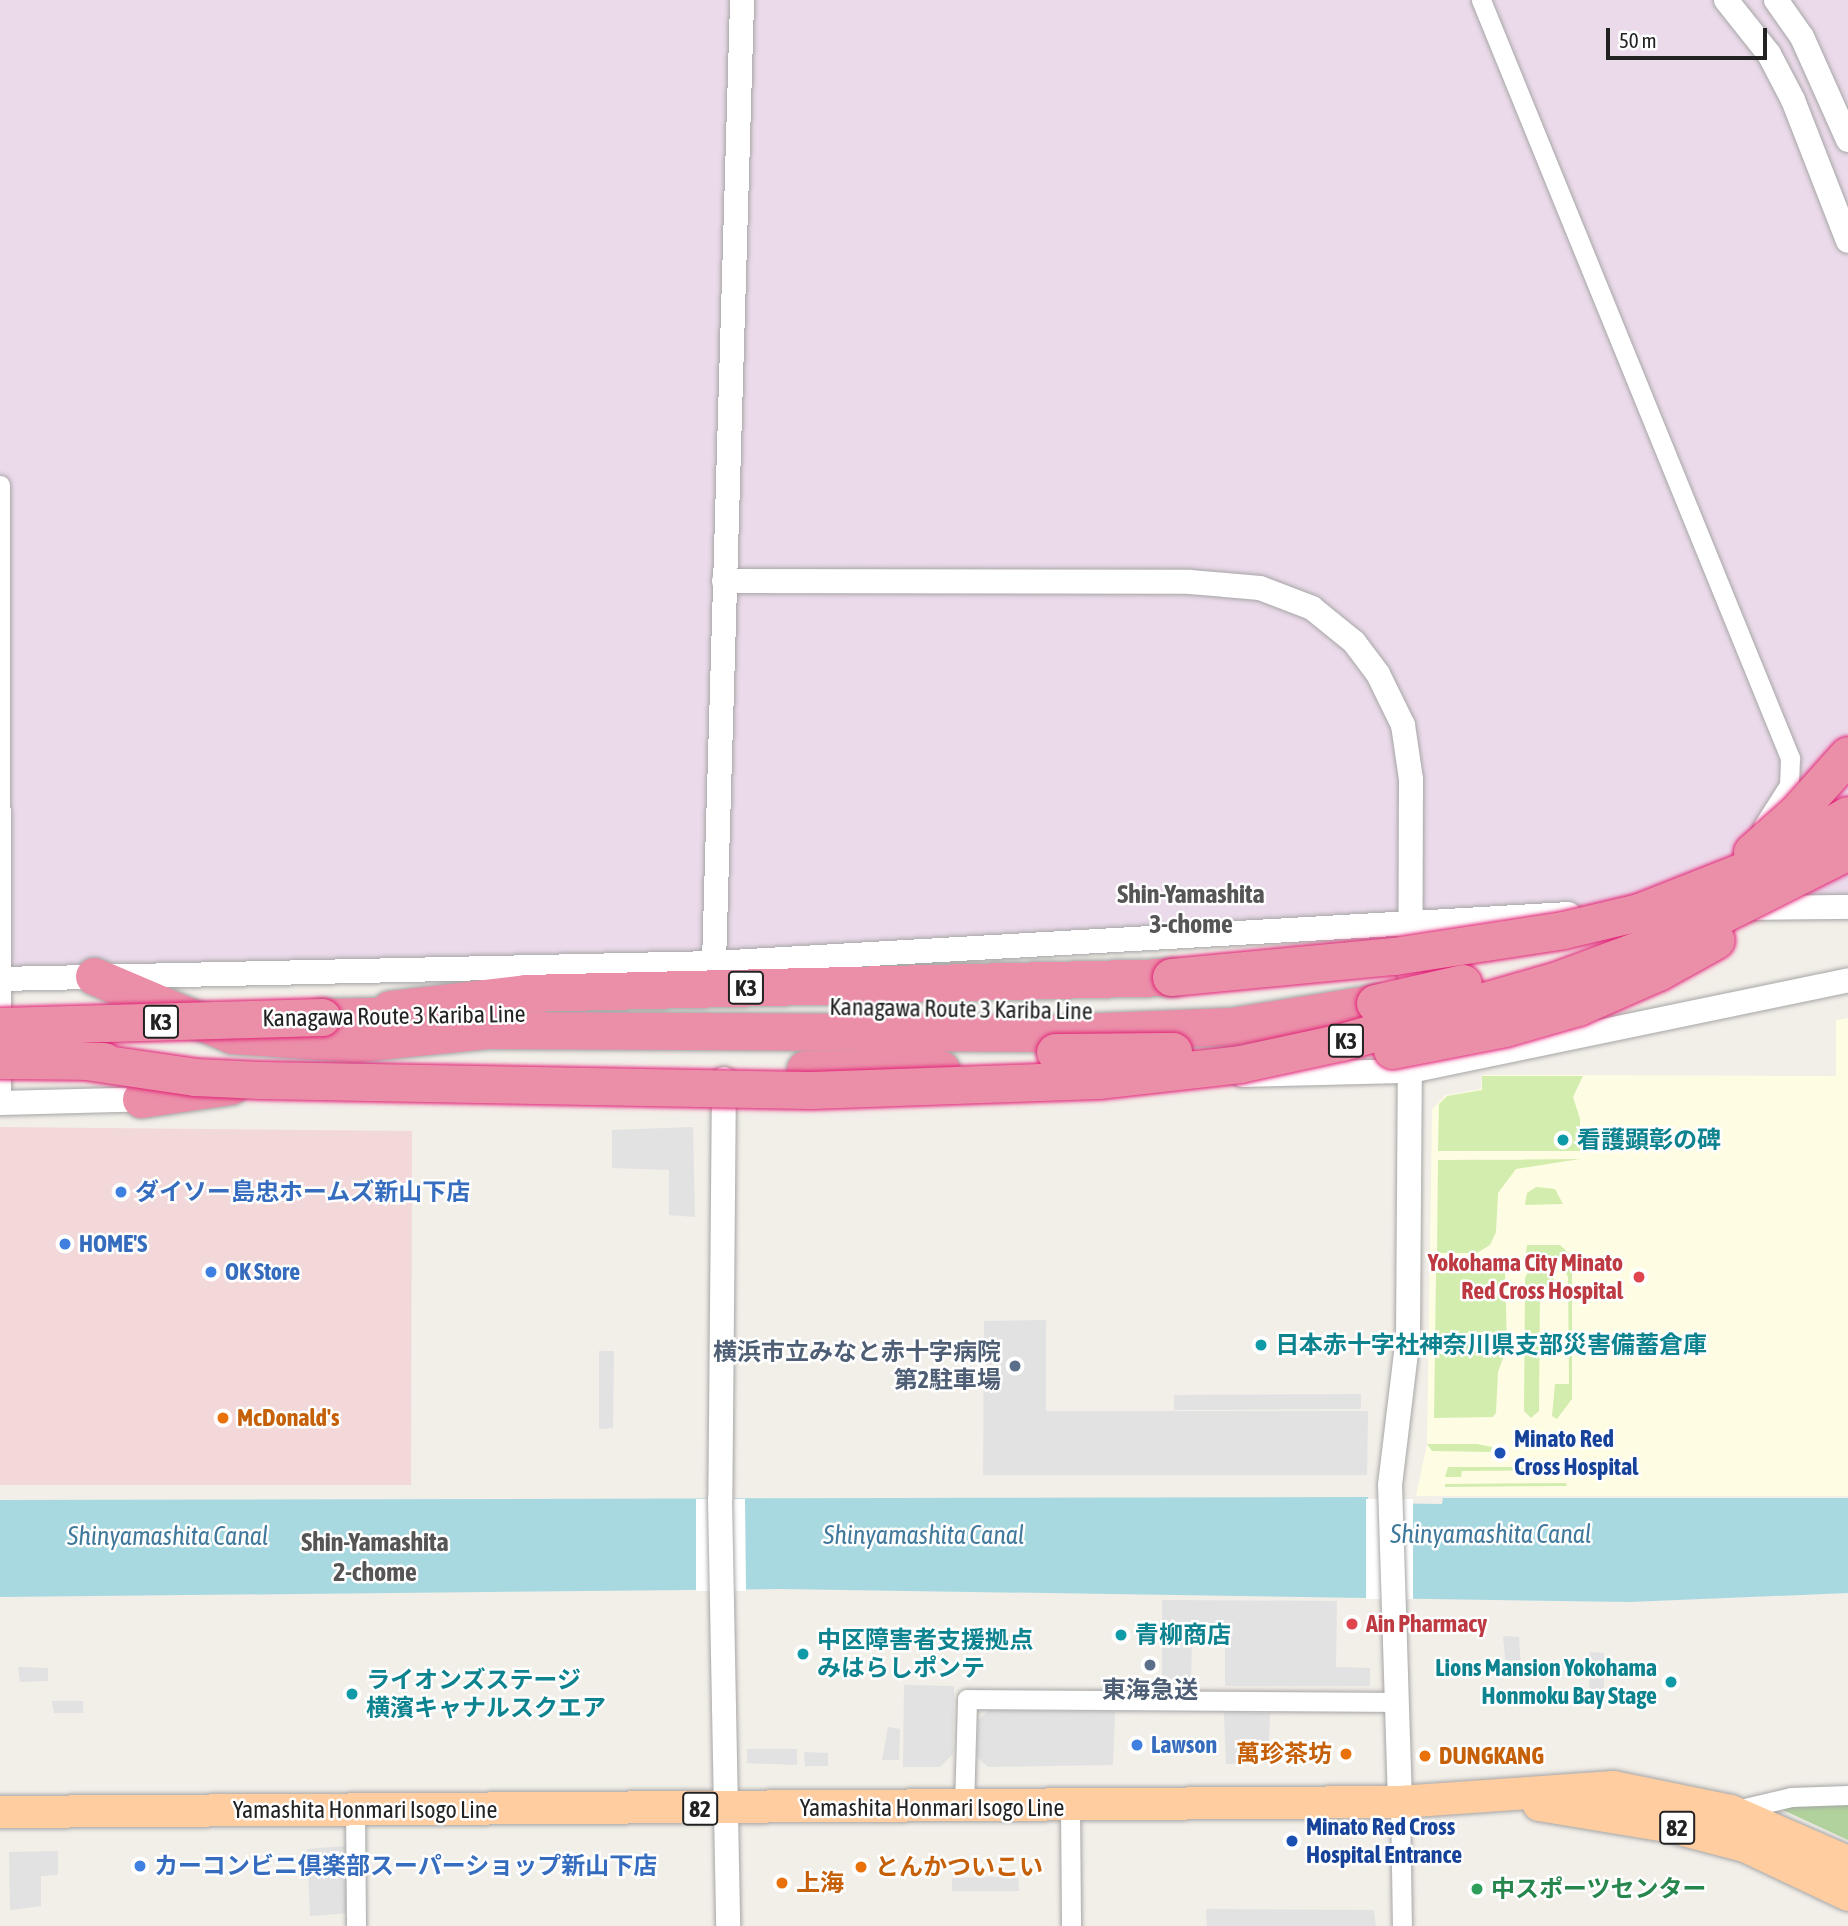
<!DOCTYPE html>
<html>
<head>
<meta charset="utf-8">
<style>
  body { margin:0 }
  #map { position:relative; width:1848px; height:1926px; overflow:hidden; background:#f2eee8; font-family:"Asap Condensed","Noto Sans JP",sans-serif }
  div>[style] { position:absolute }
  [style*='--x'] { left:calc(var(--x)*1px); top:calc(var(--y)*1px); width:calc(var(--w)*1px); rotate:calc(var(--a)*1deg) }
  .commercial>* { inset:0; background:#f3d8d9 }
  .industrial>* { inset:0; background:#ebdaea }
  .education>* { inset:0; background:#fffce4 }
  .grass>* { inset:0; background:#d3edae }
  .forest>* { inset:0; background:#b1d29c }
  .parking>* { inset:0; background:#e2e2e2 }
  .water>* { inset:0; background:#a8d9e1 }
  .pier>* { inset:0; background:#fff }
  .roads { filter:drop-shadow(0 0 2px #a6a6a6) drop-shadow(0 0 2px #a6a6a6) }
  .minor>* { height:19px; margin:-9.5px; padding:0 9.5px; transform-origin:9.5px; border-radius:9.5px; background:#fff }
  .tertiary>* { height:24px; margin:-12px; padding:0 12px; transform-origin:12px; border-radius:12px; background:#fff }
  .primary>* { height:32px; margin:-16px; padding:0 16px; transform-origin:16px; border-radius:16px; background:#ffcda0 }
  .motorway>* { height:37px; margin:-18.5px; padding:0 18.5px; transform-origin:18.5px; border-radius:18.5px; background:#eb8fa9 }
  .bridges { filter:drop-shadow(0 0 2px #e22478) drop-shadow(0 0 2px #e22478) }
  .motorway-bridge>* { height:37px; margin:-18.5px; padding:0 18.5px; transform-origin:18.5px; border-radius:18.5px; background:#eb8fa9 }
  .dots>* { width:19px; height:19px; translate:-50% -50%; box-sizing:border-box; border:4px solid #fff; border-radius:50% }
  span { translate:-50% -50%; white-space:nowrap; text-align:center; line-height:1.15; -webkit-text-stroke:5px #fff; paint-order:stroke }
  .shield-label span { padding:2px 5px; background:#fff; border:2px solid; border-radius:5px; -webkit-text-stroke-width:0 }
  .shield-label { font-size:23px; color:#222; font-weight:700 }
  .street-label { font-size:24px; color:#222 }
  .culture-label { font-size:24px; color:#0d838f; font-weight:700 }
  .left { translate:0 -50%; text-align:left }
  .right { translate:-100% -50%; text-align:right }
  .shop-label { font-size:24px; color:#366cbe; font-weight:700 }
  .health-label { font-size:24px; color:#be3a42; font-weight:700 }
  .service-label { font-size:24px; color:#4e5e75; font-weight:700 }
  .food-label { font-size:24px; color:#c56008; font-weight:700 }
  .transit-label { font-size:24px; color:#164399; font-weight:700 }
  .leisure-label { font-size:24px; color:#27864d; font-weight:700 }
  .neighbourhood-label { font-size:26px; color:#555; font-weight:700 }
  .water-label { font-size:26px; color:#41799d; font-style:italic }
  .scale { position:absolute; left:1606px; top:28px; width:161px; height:32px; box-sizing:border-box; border:4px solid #222; border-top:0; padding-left:9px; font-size:21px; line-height:24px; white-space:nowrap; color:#222; -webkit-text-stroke:5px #fff; paint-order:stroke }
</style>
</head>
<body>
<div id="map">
  <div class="commercial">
    <div style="clip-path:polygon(0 1127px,412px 1131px,411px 1485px,0 1485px)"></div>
  </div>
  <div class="industrial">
    <div style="clip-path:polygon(0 0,1848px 0,1848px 914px,0 979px)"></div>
  </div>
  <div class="education">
    <div style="clip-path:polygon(1848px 1018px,1848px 1496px,1416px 1496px,1427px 1444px,1432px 1109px,1446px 1095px,1481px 1089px,1482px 1075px,1836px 1076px,1836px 1020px)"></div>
  </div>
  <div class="grass">
    <div style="clip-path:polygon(1482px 1076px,1583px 1076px,1573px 1097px,1580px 1119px,1580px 1151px,1438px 1151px,1439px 1104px,1447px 1096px,1482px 1090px)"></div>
    <div style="clip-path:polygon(1580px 1159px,1516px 1169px,1498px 1193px,1496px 1232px,1490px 1245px,1477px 1253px,1437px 1253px,1438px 1160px)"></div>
    <div style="clip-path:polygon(1536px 1187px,1555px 1189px,1563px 1204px,1525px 1205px,1527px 1193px)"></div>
    <div style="clip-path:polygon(1527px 1245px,1560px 1245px,1572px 1256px,1572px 1399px,1557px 1419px,1552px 1416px,1555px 1384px,1569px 1384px,1568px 1277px,1560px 1261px,1526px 1253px)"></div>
    <div style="clip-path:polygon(1529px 1270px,1545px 1270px,1554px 1279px,1554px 1287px,1540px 1288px,1539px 1411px,1531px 1418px,1524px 1411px,1525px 1278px)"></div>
    <div style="clip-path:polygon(1505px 1272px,1507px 1347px,1498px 1372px,1496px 1413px,1493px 1417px,1434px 1418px,1436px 1273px)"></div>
    <div style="clip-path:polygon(1477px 1444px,1492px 1447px,1492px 1452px,1432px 1451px,1427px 1444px)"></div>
    <div style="clip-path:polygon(1448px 1467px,1567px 1467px,1567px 1470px,1462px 1471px,1461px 1477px,1445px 1477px)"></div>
    <div style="clip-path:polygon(1566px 1483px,1567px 1486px,1445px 1487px,1445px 1484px)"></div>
  </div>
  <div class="forest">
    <div style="clip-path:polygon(1848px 1801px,1848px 1840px,1768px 1803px)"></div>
  </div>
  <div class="parking">
    <div style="clip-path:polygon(693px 1127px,695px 1217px,669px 1215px,669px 1170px,612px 1168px,612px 1130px)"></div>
    <div style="clip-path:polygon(1046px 1320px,1046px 1411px,1368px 1411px,1367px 1475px,983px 1475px,984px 1321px)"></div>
    <div style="clip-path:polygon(599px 1351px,614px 1351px,613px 1428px,599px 1429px)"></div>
    <div style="clip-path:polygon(1361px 1394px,1361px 1409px,1174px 1410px,1174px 1395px)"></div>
    <div style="clip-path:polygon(1162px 1600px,1337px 1601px,1336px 1667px,1370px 1668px,1370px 1686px,1225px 1686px,1225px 1636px,1192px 1636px,1191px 1685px,1162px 1685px)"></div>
    <div style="clip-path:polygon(1503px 1636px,1519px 1637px,1521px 1668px,1506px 1668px)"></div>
    <div style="clip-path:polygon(1590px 1652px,1604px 1653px,1604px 1691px,1589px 1691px)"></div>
    <div style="clip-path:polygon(18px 1667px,48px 1668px,48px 1681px,20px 1682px)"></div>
    <div style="clip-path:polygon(904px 1685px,954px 1686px,953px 1754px,940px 1767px,903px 1767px)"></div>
    <div style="clip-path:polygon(52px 1701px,83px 1701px,83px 1713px,54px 1713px)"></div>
    <div style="clip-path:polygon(988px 1710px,1115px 1712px,1113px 1765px,988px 1767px,977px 1757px,978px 1721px)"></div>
    <div style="clip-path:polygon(1224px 1712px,1270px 1713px,1268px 1763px,1226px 1764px)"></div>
    <div style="clip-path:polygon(888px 1727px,900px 1729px,899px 1760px,882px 1760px)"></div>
    <div style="clip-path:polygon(747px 1749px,797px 1749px,797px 1765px,747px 1763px)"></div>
    <div style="clip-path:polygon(804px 1752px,828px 1753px,828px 1766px,805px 1766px)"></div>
    <div style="clip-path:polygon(345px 1846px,349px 1913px,310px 1916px,307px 1849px)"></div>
    <div style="clip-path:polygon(58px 1851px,58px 1875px,41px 1876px,41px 1906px,10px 1910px,9px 1852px)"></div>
    <div style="clip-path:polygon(1018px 1876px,1019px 1891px,952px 1891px,952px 1878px)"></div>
    <div style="clip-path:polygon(1206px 1909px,1374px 1910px,1376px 1926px,1207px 1926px)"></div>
  </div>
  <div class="water">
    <div style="clip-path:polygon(1368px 1497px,1369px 1503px,1442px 1504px,1443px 1498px,1848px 1498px,1848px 1593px,1629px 1602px,780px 1589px,0 1597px,0 1500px)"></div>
  </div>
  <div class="pier">
    <div style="clip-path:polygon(696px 1499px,745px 1499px,746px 1591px,696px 1591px)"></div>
    <div style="clip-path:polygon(1366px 1499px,1413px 1499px,1413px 1599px,1366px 1599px)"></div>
  </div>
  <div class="roads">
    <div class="minor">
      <div style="--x:1481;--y:0;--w:819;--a:67.82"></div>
      <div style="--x:1790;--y:758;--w:27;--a:92"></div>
      <div style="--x:1789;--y:785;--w:49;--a:122.4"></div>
      <div style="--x:0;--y:485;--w:618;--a:89.91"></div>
      <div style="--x:1400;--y:1802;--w:124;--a:89.1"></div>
      <div style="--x:1070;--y:1807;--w:119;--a:89.5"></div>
      <div style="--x:964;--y:1808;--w:109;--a:-88.4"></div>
      <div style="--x:967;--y:1699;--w:428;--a:0.4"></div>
      <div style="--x:355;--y:1810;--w:116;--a:89.5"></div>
      <div style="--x:1732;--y:1811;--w:61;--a:-13.3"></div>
      <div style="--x:1791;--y:1797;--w:57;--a:-2"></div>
    </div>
    <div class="tertiary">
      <div style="--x:1726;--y:0;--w:69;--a:51.5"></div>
      <div style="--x:1769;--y:54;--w:52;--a:62.4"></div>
      <div style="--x:1793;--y:100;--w:151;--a:68.7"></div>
      <div style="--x:1776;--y:0;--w:45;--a:54.9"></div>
      <div style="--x:1802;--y:37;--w:113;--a:65.9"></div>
      <div style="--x:724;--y:581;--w:466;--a:0.1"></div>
      <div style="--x:1190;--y:582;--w:70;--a:4.9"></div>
      <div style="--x:1260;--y:588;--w:56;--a:21"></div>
      <div style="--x:1312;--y:608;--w:54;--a:39"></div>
      <div style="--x:1354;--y:642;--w:40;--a:53"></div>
      <div style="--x:1378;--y:674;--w:57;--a:63.9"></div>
      <div style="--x:1403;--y:725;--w:55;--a:81.6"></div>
      <div style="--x:1411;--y:779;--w:231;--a:90.2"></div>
      <div style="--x:1745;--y:908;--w:103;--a:-0.6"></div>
      <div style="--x:714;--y:963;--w:963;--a:-88.33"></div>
      <div style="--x:0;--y:979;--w:714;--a:-1.28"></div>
      <div style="--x:714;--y:963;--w:856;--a:-3.28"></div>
      <div style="--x:1243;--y:1075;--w:167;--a:-1.4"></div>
      <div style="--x:1410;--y:1071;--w:447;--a:-11.7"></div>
      <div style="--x:724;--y:1079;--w:420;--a:90.5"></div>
      <div style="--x:720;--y:1499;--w:427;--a:88.9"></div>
      <div style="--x:0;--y:1103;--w:157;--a:-1.5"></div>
      <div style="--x:1400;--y:1802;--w:317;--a:-91.8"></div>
      <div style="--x:1390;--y:1485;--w:150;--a:-83.1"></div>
      <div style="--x:1408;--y:1336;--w:279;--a:-89.6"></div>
    </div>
    <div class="primary">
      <div style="--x:1539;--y:1805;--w:135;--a:9.4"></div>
      <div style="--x:1672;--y:1827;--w:75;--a:14.6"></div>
      <div style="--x:1745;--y:1846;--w:114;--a:25.4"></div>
      <div style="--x:0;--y:1812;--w:1400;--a:-0.41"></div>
      <div style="--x:1400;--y:1802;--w:214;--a:-4"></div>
      <div style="--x:1613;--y:1787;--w:120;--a:11.5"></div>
      <div style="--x:1731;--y:1811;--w:128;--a:23.6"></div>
    </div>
    <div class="motorway">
      <div style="--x:94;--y:976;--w:150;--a:23.1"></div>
      <div style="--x:232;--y:1035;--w:124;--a:3.7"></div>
      <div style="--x:356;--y:1043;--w:131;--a:-5.7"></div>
      <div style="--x:486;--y:1030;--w:568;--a:0.3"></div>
      <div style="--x:1054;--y:1033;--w:177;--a:-2.3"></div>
      <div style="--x:1231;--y:1026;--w:146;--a:-9.1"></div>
      <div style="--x:390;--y:1009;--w:137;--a:-6.7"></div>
      <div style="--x:526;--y:993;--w:645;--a:-1.42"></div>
      <div style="--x:322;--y:1017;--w:94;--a:-1.2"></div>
      <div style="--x:805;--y:1069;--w:136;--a:0"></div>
      <div style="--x:141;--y:1099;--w:90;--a:-8.3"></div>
    </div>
  </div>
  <div class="bridges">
    <div class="motorway-bridge">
      <div style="--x:1752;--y:852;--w:57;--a:-41.5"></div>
      <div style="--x:1795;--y:814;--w:79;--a:-48.1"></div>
      <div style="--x:1171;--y:977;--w:224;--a:-5.4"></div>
      <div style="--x:1394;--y:956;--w:171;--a:-8.7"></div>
      <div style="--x:1563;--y:930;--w:78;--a:-13.3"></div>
      <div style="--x:1639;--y:912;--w:139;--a:-21.6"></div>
      <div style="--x:1768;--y:861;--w:92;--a:-29.9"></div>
      <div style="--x:1375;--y:1003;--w:90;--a:-12.8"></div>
      <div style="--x:0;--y:1026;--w:322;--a:-1.6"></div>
      <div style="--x:1392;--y:1050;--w:115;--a:-11"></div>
      <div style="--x:1505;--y:1028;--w:76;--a:-16"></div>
      <div style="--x:1578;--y:1007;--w:87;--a:-23.6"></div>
      <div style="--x:1658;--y:972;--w:66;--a:-28.9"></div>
      <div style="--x:1055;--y:1052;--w:118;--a:-0.5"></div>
      <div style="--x:0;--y:1060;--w:104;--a:0.6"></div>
      <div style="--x:79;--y:1060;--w:117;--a:8.3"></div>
      <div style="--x:195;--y:1077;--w:65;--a:2.6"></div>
      <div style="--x:260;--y:1080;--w:551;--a:1.04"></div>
      <div style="--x:811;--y:1090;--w:287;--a:-2"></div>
      <div style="--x:1098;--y:1080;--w:143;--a:-6.4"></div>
      <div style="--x:1240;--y:1064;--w:104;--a:-12.2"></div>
      <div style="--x:1342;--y:1042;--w:227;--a:-16.1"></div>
      <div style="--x:1560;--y:979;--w:138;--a:-20.4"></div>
      <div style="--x:1689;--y:931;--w:178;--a:-26.7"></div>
    </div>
  </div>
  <div class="dots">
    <div style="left:1563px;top:1140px;background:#0f9aa8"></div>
    <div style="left:121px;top:1192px;background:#3f7fe0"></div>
    <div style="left:65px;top:1244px;background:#3f7fe0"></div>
    <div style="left:211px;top:1272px;background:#3f7fe0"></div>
    <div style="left:1639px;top:1277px;background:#e0444e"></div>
    <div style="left:1261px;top:1345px;background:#0f9aa8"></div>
    <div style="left:1015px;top:1366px;background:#5c6f8a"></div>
    <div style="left:223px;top:1418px;background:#e8710a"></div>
    <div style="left:1500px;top:1453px;background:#1a4fb4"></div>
    <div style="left:1352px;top:1624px;background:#e0444e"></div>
    <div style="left:1121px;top:1635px;background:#0f9aa8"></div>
    <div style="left:803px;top:1654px;background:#0f9aa8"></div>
    <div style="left:1150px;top:1665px;background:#5c6f8a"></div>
    <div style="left:1671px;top:1682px;background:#0f9aa8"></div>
    <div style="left:352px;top:1694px;background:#0f9aa8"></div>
    <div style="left:1137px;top:1745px;background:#3f7fe0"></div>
    <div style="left:1346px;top:1754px;background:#e8710a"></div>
    <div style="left:1425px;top:1756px;background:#e8710a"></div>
    <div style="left:1292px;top:1841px;background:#1a4fb4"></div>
    <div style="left:140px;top:1866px;background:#3f7fe0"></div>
    <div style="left:861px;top:1867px;background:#e8710a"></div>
    <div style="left:782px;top:1883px;background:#e8710a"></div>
    <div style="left:1477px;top:1889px;background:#2e9e5b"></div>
  </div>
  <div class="shield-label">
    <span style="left:746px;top:988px">K3</span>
    <span style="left:161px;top:1022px">K3</span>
    <span style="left:1346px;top:1041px">K3</span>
    <span style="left:700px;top:1809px">82</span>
    <span style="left:1677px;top:1828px">82</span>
  </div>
  <div class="street-label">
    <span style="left:961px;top:1009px;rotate:1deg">Kanagawa Route 3 Kariba Line</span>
    <span style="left:394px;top:1016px;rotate:-1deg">Kanagawa Route 3 Kariba Line</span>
    <span style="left:932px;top:1808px">Yamashita Honmari Isogo Line</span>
    <span style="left:365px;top:1810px">Yamashita Honmari Isogo Line</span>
  </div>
  <div class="culture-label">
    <span class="left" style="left:1577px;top:1140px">看護顕彰の碑</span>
    <span class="left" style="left:1275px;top:1345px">日本赤十字社神奈川県支部災害備蓄倉庫</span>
    <span class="left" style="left:1135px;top:1635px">青柳商店</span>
    <span class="left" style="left:817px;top:1654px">中区障害者支援拠点<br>みはらしポンテ</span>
    <span class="right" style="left:1657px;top:1682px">Lions Mansion Yokohama<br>Honmoku Bay Stage</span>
    <span class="left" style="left:366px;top:1694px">ライオンズステージ<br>横濱キャナルスクエア</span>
  </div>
  <div class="shop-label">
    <span class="left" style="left:135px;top:1192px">ダイソー島忠ホームズ新山下店</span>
    <span class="left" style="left:79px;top:1244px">HOME'S</span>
    <span class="left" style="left:225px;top:1272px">OK Store</span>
    <span class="left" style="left:1151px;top:1745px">Lawson</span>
    <span class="left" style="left:154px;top:1866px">カーコンビニ倶楽部スーパーショップ新山下店</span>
  </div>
  <div class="health-label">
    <span class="right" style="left:1623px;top:1277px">Yokohama City Minato<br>Red Cross Hospital</span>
    <span class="left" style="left:1366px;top:1624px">Ain Pharmacy</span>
  </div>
  <div class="service-label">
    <span class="right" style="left:1001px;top:1366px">横浜市立みなと赤十字病院<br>第2駐車場</span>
    <span style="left:1150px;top:1690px">東海急送</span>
  </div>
  <div class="food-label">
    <span class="left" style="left:237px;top:1418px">McDonald's</span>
    <span class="right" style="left:1332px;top:1754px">萬珍茶坊</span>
    <span class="left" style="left:1439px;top:1756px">DUNGKANG</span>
    <span class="left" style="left:875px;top:1867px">とんかついこい</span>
    <span class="left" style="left:796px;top:1883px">上海</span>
  </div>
  <div class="transit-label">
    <span class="left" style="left:1514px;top:1453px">Minato Red<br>Cross Hospital</span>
    <span class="left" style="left:1306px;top:1841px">Minato Red Cross<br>Hospital Entrance</span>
  </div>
  <div class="leisure-label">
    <span class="left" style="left:1491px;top:1889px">中スポーツセンター</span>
  </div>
  <div class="neighbourhood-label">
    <span style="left:1191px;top:910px">Shin-Yamashita<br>3-chome</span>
    <span style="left:375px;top:1558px">Shin-Yamashita<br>2-chome</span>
  </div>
  <div class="water-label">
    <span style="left:1491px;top:1535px">Shinyamashita Canal</span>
    <span style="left:924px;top:1536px">Shinyamashita Canal</span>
    <span style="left:168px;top:1537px">Shinyamashita Canal</span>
  </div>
  <div class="scale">50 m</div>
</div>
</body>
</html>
